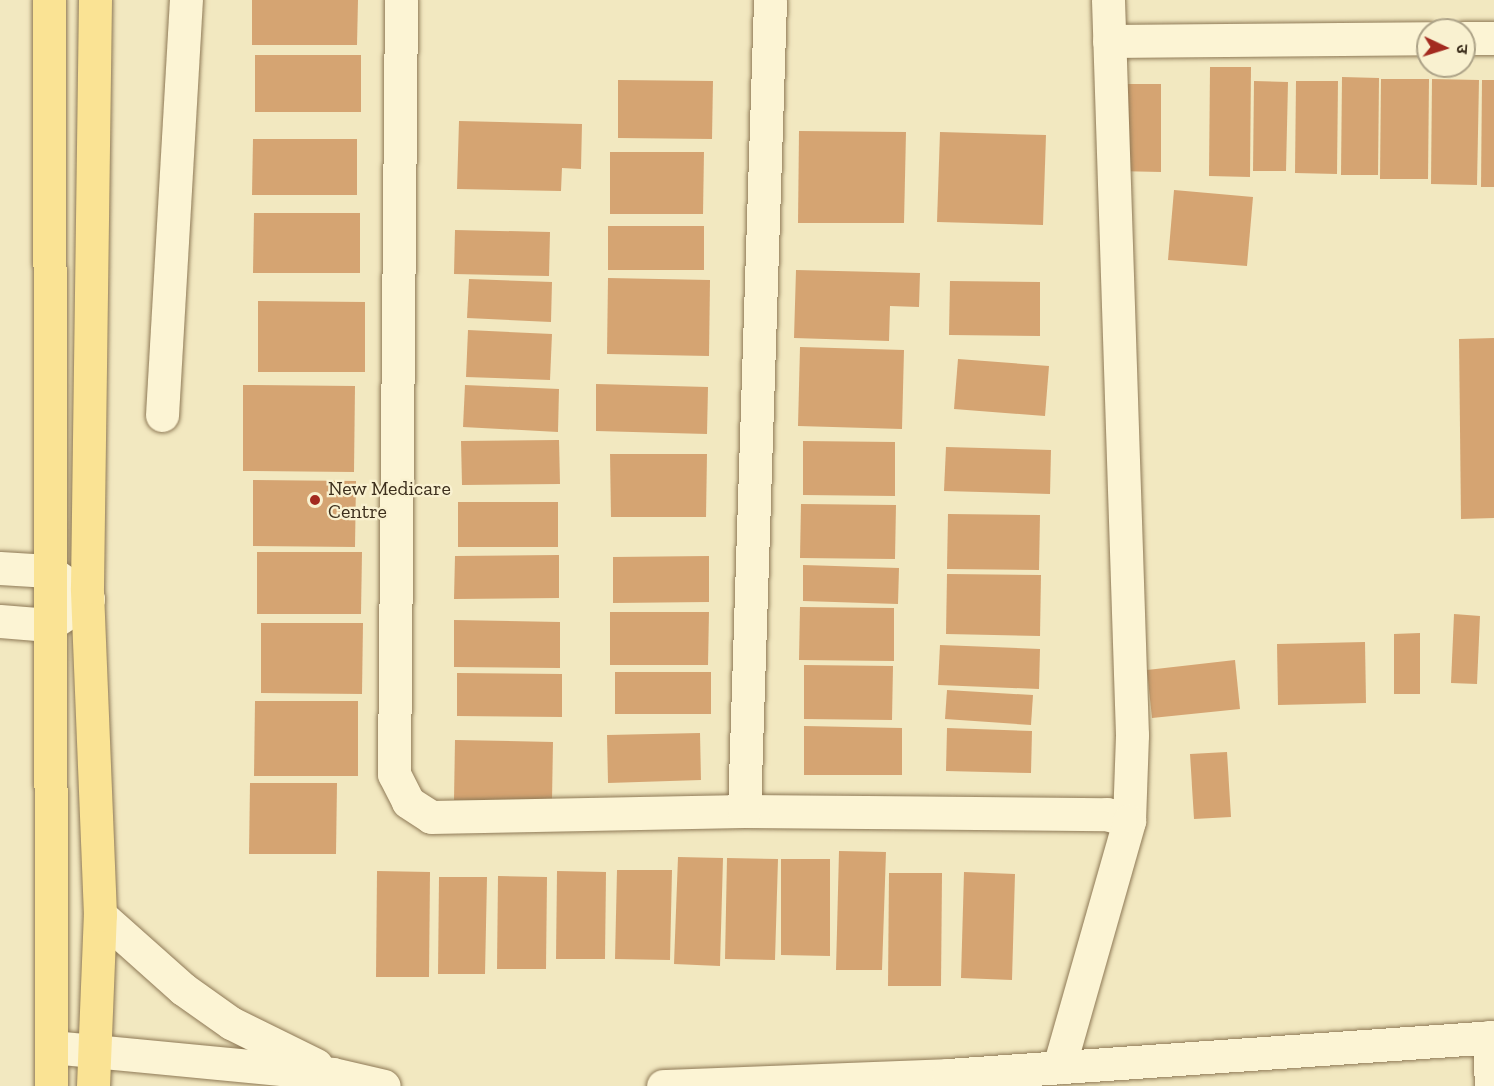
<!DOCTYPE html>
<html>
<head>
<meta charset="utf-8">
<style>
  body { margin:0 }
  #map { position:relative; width:1494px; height:1086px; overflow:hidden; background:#f2e8c0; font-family:"Zilla Slab","Noto Sans Devanagari",serif }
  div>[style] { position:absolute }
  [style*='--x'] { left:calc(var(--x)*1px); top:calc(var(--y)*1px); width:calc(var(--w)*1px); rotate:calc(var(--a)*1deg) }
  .building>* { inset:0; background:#d5a472 }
  .roads { filter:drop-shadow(0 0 2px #8e7956) drop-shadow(0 0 2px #8e7956) }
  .minor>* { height:33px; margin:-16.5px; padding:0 16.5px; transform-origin:16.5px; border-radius:16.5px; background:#fcf4d4 }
  .major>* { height:33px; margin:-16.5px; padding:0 16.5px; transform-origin:16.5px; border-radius:16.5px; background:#fae394 }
  .dots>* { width:16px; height:16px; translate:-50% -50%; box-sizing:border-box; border:3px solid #f9f1d0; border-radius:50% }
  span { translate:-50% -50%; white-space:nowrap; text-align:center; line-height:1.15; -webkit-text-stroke:4.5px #f9f1d0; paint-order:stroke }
  .poi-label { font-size:20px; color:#3c2e1c }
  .left { translate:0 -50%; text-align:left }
  .north { position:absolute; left:1416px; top:18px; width:60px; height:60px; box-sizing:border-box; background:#f9f1d0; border:2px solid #ada388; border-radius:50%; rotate:94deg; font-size:16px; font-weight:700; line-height:24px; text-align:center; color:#3c2e1c }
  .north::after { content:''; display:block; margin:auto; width:21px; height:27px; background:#a32a1f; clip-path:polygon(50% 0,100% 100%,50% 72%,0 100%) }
</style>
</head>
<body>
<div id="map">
  <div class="building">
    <div style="clip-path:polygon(252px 0,358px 0,357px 45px,252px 45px)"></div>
    <div style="clip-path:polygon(255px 55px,361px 55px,361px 112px,255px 112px)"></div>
    <div style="clip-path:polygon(1210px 67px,1251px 67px,1250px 177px,1209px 176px)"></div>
    <div style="clip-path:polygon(1342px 77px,1379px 78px,1378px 175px,1341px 175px)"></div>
    <div style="clip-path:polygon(1381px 79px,1429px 79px,1428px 179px,1380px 179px)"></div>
    <div style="clip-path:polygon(1432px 79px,1479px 80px,1477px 185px,1431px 184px)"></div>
    <div style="clip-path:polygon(618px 80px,713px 81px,712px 139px,618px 138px)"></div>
    <div style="clip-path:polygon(1482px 80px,1494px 80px,1494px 187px,1481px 187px)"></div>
    <div style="clip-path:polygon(1254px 81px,1288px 82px,1286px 171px,1253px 171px)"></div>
    <div style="clip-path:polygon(1296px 81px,1338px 81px,1337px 174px,1295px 173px)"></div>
    <div style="clip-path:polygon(1117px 84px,1161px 84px,1161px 172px,1116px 171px)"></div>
    <div style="clip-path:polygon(459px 121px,582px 124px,581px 169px,562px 168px,561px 191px,457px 189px)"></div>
    <div style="clip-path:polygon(799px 131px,906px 132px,904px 223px,798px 223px)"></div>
    <div style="clip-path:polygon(940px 132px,1046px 135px,1043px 225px,937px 222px)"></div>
    <div style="clip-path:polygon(253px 139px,357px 139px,357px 195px,252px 195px)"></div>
    <div style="clip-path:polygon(610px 152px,704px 152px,703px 214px,610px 214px)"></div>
    <div style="clip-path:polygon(1174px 190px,1253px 197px,1247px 266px,1168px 260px)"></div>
    <div style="clip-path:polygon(254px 213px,360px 213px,360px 273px,253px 273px)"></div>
    <div style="clip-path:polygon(608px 226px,704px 226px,704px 270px,608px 270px)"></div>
    <div style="clip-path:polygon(455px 230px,550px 232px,549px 276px,454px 274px)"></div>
    <div style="clip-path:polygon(796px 270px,920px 273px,919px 307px,890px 306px,889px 341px,794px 338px)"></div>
    <div style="clip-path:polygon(608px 278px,710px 280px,709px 356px,607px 354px)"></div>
    <div style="clip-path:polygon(469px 279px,552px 282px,551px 322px,467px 318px)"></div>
    <div style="clip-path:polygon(950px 281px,1040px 282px,1040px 336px,949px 335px)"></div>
    <div style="clip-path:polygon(258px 301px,365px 302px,365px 372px,258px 372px)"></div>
    <div style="clip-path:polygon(468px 330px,552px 334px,550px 380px,466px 377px)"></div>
    <div style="clip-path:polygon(1494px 338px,1494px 518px,1461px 519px,1459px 339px)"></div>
    <div style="clip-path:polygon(800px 347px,904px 350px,902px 429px,798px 426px)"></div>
    <div style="clip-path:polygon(958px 359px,1049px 366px,1045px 416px,954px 409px)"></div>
    <div style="clip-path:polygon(596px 384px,708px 387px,707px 434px,596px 431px)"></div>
    <div style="clip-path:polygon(243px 385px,355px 386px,354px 472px,243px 471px)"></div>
    <div style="clip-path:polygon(465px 385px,559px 389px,558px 432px,463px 427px)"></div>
    <div style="clip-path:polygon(559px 440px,560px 484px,462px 485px,461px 441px)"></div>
    <div style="clip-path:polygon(803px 441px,895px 442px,895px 496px,803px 495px)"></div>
    <div style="clip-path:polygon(946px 447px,1051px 450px,1050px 494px,944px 491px)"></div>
    <div style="clip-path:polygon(610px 454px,707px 454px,706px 517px,611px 517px)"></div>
    <div style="clip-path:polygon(253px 480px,356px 481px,355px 547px,253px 546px)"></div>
    <div style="clip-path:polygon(458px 502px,558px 502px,558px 547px,458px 547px)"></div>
    <div style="clip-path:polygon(801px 504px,896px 505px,895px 559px,800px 558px)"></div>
    <div style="clip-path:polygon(948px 514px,1040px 515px,1039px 570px,947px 569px)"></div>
    <div style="clip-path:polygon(257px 552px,362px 552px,361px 614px,257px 614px)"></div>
    <div style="clip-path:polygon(559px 555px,559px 598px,454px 599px,455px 556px)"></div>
    <div style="clip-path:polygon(709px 556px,709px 602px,613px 603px,613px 557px)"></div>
    <div style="clip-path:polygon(803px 565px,899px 568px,898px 604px,803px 601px)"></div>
    <div style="clip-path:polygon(947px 574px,1041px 575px,1040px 636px,946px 634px)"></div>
    <div style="clip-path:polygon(800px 607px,894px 608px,894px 661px,799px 660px)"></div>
    <div style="clip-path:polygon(610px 612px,709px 612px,708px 665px,610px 665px)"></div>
    <div style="clip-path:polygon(1454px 614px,1480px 616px,1477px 684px,1451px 683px)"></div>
    <div style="clip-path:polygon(454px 620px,560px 622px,560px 668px,454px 667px)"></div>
    <div style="clip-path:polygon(261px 623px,363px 623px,362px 694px,261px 693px)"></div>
    <div style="clip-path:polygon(1420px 633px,1420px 694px,1394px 694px,1394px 634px)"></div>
    <div style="clip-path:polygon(1365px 642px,1366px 703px,1278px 705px,1277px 644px)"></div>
    <div style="clip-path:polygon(940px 645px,1040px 649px,1039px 689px,938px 685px)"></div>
    <div style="clip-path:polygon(1235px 660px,1240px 709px,1152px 718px,1147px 670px)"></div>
    <div style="clip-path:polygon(804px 665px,893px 666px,892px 720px,804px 719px)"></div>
    <div style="clip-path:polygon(615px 672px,711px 672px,711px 714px,615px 714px)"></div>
    <div style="clip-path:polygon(457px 673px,562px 674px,562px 717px,457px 716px)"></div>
    <div style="clip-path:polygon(947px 690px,1033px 695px,1031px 725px,945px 719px)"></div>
    <div style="clip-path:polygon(255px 701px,358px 701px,358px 776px,254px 776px)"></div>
    <div style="clip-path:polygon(804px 726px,902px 728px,902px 775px,804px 775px)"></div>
    <div style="clip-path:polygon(947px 728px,1032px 731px,1031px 773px,946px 771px)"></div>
    <div style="clip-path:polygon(700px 733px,701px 780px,608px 783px,607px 735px)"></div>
    <div style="clip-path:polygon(455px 740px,553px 742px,552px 801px,454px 800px)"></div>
    <div style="clip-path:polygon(1227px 752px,1231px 817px,1194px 819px,1190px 754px)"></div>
    <div style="clip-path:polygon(250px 783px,337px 783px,336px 854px,249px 854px)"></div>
    <div style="clip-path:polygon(839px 851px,886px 852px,882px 970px,836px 970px)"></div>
    <div style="clip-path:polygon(678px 857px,723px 858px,720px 966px,674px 964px)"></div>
    <div style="clip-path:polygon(727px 858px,778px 859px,775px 960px,725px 959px)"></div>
    <div style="clip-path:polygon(781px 859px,830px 859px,830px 956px,781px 955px)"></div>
    <div style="clip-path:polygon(617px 870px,672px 870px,670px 960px,615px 959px)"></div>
    <div style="clip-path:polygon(377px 871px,430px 872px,429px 977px,376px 977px)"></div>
    <div style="clip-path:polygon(557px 871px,606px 872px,605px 959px,556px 959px)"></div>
    <div style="clip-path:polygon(964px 872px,1015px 874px,1012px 980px,961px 978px)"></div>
    <div style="clip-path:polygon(889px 873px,942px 873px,941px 986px,888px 986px)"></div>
    <div style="clip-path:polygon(498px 876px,547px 877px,546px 969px,497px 969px)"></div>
    <div style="clip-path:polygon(439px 877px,487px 877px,485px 974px,438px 974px)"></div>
  </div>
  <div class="roads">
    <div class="minor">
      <div style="--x:401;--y:0;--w:774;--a:90.52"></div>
      <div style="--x:394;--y:774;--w:31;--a:63"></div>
      <div style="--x:408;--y:802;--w:27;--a:33"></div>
      <div style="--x:431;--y:817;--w:313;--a:-1.1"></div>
      <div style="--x:744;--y:811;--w:363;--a:0.5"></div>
      <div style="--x:1107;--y:814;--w:23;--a:18"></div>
      <div style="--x:1129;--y:821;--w:86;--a:-88"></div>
      <div style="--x:1132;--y:735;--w:735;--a:-91.87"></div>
      <div style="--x:1464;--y:38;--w:30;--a:0"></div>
      <div style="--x:1109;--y:41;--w:319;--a:-0.5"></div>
      <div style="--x:162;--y:415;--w:416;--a:-86.7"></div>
      <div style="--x:0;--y:568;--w:49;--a:3.5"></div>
      <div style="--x:49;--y:571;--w:48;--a:35.7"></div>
      <div style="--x:88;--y:599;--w:47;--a:146.3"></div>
      <div style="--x:49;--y:625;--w:49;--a:-175.3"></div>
      <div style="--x:744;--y:811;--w:811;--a:-88.16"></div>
      <div style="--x:100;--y:915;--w:111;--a:41.7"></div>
      <div style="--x:183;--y:989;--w:59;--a:35.3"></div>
      <div style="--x:231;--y:1023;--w:95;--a:26.3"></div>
      <div style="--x:1489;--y:1037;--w:49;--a:87.7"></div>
      <div style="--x:52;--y:1047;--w:282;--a:5.5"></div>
      <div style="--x:333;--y:1074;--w:52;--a:13.2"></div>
      <div style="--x:1059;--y:1067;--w:256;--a:-74.1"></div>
      <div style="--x:663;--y:1086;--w:285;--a:-2.2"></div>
      <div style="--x:948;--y:1075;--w:547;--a:-3.98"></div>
    </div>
    <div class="major">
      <div style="--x:49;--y:0;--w:1086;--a:89.89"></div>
      <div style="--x:93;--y:1086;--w:171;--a:-87.7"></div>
      <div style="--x:100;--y:915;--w:328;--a:-92.3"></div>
      <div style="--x:87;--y:587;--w:587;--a:-89.22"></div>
    </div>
  </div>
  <div class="dots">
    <div style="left:315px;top:500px;background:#a32a1f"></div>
  </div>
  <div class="poi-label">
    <span class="left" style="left:328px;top:500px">New Medicare<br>Centre</span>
  </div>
  <div class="north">उ</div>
</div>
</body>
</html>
